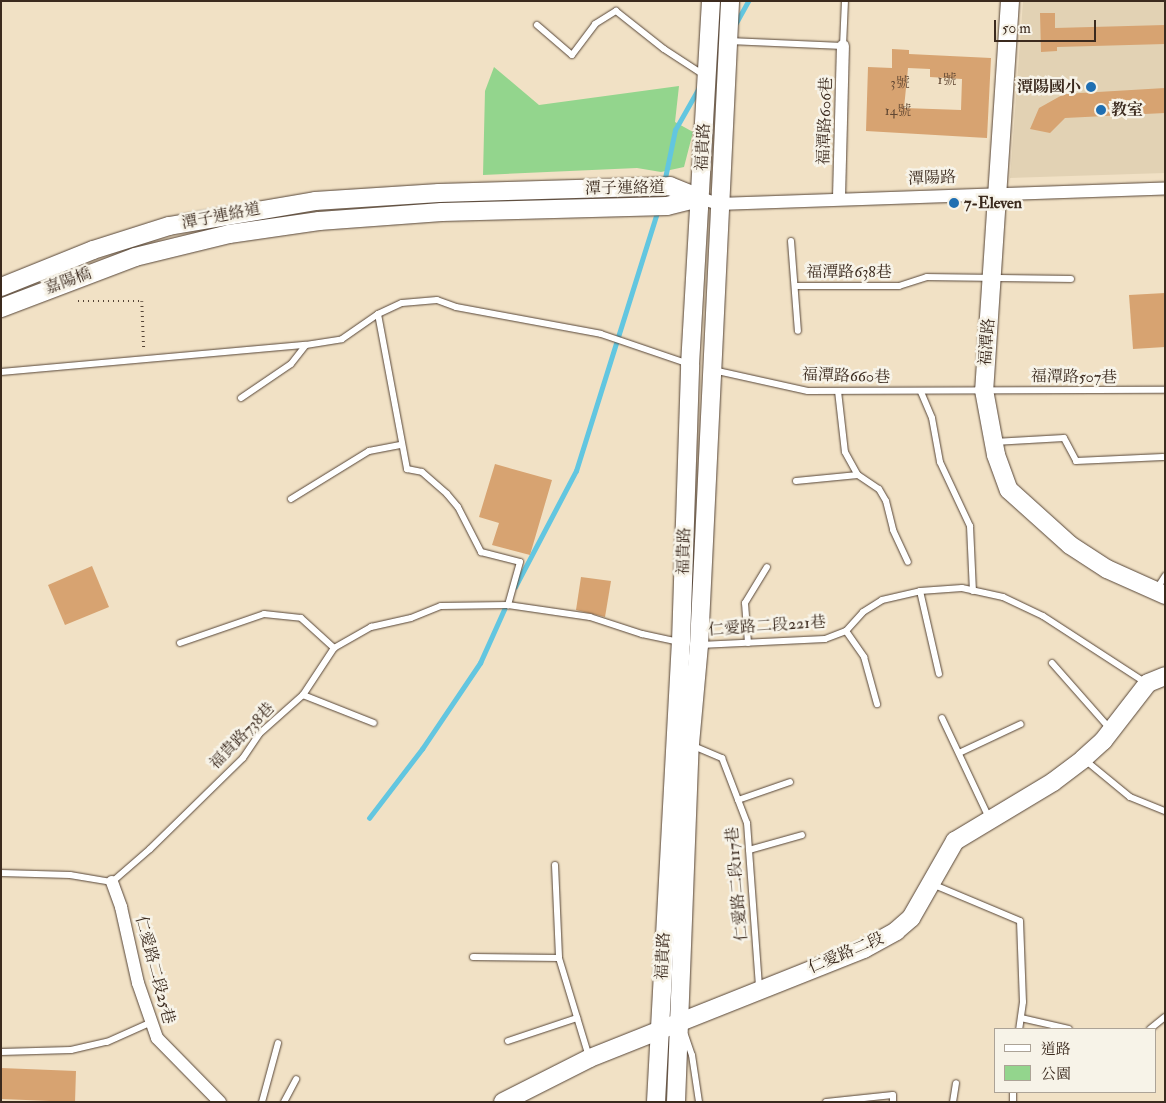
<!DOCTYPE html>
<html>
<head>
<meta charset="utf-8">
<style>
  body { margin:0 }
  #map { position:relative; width:1166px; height:1103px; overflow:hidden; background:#f1e1c5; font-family:"IM FELL Double Pica","Noto Serif TC",serif }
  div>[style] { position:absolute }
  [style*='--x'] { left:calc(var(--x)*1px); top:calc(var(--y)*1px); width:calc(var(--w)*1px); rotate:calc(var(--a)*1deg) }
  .built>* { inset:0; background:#e2d2b4 }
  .green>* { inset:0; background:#93d58d }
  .stream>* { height:4.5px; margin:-2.25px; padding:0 2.25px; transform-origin:2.25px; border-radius:2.25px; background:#62c6e0 }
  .building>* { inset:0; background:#d7a371 }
  .path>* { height:2.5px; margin-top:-1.25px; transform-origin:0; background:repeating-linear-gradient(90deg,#564537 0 1px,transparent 0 5px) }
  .roads { filter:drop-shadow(0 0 1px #564537) drop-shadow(0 0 1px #564537) }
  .lane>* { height:6px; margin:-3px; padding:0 3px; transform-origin:3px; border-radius:3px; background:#fff }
  .street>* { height:12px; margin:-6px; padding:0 6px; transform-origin:6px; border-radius:6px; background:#fff }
  .secondary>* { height:18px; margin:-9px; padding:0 9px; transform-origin:9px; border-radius:9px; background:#fff }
  .dots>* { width:14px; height:14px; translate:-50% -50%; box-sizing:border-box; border:2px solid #f7f3e8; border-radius:50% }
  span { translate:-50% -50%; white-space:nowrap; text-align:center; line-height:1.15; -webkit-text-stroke:5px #f7f3e8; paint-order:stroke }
  .number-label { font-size:14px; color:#624833 }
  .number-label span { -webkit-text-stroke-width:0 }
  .poi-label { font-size:16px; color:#3b2a1e; font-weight:700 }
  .right { translate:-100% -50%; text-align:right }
  .left { translate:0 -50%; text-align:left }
  .street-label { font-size:16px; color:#3b2a1e }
  .frame { position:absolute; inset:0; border:2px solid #3b2a1e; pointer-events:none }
  .legend { position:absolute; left:994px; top:1028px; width:162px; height:65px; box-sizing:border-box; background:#f7f3e8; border:1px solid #aca397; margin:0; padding:6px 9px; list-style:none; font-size:15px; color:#3b2a1e }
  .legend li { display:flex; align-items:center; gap:10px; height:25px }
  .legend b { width:25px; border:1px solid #aca397 }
  .scale { position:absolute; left:994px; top:20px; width:102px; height:22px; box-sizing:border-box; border:2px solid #3b2a1e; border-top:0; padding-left:6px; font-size:15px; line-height:18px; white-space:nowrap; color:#3b2a1e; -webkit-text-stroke:4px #f7f3e8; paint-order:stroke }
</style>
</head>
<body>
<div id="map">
  <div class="built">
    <div style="clip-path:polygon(1023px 1px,1165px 1px,1165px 173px,1010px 178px)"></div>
  </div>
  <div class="green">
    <div style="clip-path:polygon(494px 67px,539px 105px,679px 86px,675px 122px,693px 132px,684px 167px,661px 172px,637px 168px,483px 175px,485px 91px)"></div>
  </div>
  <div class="stream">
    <div style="--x:736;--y:23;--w:25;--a:-61"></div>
    <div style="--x:664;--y:183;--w:54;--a:-78.3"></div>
    <div style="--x:675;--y:130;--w:51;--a:-60.4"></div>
    <div style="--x:515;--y:587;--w:131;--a:-62.3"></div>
    <div style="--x:576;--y:471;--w:274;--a:-72.6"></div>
    <div style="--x:369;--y:818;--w:87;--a:-52.5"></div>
    <div style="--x:422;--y:749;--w:104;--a:-56"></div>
    <div style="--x:480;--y:663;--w:66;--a:-65.8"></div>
  </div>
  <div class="building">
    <div style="clip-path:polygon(1040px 13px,1055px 13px,1055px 28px,1165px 25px,1165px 44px,1057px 47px,1057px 51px,1041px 52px)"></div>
    <div style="clip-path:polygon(evenodd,892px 49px,909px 50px,909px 54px,991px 58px,987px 138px,866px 131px,868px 67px,892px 68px,892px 49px,908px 68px,930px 69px,930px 77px,962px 79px,961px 110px,904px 108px,908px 68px)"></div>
    <div style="clip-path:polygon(1165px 88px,1165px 113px,1065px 118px,1050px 133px,1030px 129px,1039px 108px,1064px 94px)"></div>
    <div style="clip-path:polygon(1165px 293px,1165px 347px,1133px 349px,1129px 295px)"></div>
    <div style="clip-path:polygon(495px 464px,552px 480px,530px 555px,492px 545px,499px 523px,479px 517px)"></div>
    <div style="clip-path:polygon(92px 566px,109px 607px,65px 625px,48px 585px)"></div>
    <div style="clip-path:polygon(581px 577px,611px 581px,605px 617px,576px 610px)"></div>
    <div style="clip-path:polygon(1px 1068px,76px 1071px,75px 1102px,1px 1099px)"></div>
  </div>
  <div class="path">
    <div style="--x:78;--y:301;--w:64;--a:0"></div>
    <div style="--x:142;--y:301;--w:49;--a:87.7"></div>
  </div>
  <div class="roads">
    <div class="lane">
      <div style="--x:537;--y:25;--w:46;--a:40.6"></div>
      <div style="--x:572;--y:55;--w:39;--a:-53"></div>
      <div style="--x:595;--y:24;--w:25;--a:-32"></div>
      <div style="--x:616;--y:11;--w:61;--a:38.4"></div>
      <div style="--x:664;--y:49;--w:48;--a:33"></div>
      <div style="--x:729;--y:41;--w:114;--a:2.5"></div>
      <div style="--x:843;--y:46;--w:45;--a:-87.5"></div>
      <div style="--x:791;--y:241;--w:90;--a:85.6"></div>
      <div style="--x:795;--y:286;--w:104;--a:0"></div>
      <div style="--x:899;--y:286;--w:29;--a:-18"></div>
      <div style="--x:927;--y:277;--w:144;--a:0.8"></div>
      <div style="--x:378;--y:314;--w:158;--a:79.4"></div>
      <div style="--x:407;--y:469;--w:15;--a:11"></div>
      <div style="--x:422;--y:472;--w:33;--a:41"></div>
      <div style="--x:447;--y:494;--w:17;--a:50"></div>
      <div style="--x:458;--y:507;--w:51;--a:62.9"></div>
      <div style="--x:481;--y:552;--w:40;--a:14.4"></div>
      <div style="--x:520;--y:562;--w:45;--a:105.6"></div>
      <div style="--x:713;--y:370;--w:97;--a:12.5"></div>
      <div style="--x:808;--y:391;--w:357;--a:-0.2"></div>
      <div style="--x:1;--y:372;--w:306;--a:-5.1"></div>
      <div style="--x:306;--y:345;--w:36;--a:-9"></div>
      <div style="--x:342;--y:339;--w:44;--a:-34.8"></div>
      <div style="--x:378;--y:314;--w:26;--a:-25"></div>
      <div style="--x:402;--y:303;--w:35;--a:-5"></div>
      <div style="--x:437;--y:300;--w:20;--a:20"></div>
      <div style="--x:456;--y:307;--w:147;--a:10.5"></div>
      <div style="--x:601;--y:334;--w:93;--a:18.8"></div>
      <div style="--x:838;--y:391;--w:61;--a:83.5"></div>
      <div style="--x:845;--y:452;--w:26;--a:61"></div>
      <div style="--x:858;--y:475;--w:25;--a:34"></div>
      <div style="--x:879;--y:489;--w:14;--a:60"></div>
      <div style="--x:886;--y:501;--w:30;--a:76"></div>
      <div style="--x:893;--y:530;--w:35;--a:65"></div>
      <div style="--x:921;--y:392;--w:28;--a:67"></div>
      <div style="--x:932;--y:418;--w:45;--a:79.7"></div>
      <div style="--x:940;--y:462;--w:71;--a:64.9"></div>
      <div style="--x:970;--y:526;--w:65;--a:87.4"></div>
      <div style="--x:241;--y:398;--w:60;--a:-34.2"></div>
      <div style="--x:291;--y:364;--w:24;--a:-52"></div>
      <div style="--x:994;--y:442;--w:70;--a:-3.3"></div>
      <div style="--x:1064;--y:438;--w:26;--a:62"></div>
      <div style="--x:1076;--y:461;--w:87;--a:-2.6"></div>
      <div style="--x:796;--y:481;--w:62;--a:-5.5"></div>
      <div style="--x:291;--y:499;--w:92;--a:-31.6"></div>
      <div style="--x:369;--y:451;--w:33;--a:-11"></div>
      <div style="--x:1156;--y:590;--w:17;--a:-57"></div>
      <div style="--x:920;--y:591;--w:85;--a:77.1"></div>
      <div style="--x:846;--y:631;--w:32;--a:55"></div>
      <div style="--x:864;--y:657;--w:49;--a:74.5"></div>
      <div style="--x:180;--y:643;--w:89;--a:-19"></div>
      <div style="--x:264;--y:614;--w:37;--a:6"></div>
      <div style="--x:301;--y:618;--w:45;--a:42.3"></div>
      <div style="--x:748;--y:643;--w:40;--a:-94.3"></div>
      <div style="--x:745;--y:603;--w:42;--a:-58.6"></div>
      <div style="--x:700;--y:645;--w:125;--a:-2.7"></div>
      <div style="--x:825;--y:639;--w:22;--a:-21"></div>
      <div style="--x:846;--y:631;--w:25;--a:-48"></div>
      <div style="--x:863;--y:612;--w:22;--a:-32"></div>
      <div style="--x:882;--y:600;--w:39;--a:-13"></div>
      <div style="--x:920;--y:591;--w:42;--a:-4.1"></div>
      <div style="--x:962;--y:588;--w:42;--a:12.4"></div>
      <div style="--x:1003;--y:597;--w:44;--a:25.4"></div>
      <div style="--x:1043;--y:616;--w:123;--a:33"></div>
      <div style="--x:1052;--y:663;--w:89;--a:48.6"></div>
      <div style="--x:303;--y:695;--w:76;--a:21.5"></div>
      <div style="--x:942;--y:718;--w:110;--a:64.8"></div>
      <div style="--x:691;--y:745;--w:34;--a:23"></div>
      <div style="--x:722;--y:758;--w:70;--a:69"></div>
      <div style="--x:747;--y:823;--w:165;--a:85.8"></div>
      <div style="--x:959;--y:753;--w:68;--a:-25.1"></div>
      <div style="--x:1085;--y:760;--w:58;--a:39.4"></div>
      <div style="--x:1130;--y:797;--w:38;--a:22"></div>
      <div style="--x:738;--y:800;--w:55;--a:-19.1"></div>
      <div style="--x:749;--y:850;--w:55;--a:-15.8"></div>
      <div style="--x:555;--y:865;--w:93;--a:87.5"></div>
      <div style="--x:559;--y:958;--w:103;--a:73.1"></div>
      <div style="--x:1;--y:873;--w:69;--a:1.7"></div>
      <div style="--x:70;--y:875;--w:43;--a:9.5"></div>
      <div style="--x:112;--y:882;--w:50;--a:-41"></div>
      <div style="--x:150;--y:849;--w:130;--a:-44.4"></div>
      <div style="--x:243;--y:758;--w:29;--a:-56"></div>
      <div style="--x:259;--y:734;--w:59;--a:-41.6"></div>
      <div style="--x:303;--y:695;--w:56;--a:-56.6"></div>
      <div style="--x:334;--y:648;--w:43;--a:-29.6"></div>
      <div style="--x:371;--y:627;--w:41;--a:-12.7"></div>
      <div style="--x:411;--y:618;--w:32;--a:-22"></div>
      <div style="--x:441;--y:606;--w:67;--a:-0.9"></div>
      <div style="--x:508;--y:605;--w:83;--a:8.3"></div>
      <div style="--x:590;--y:617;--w:55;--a:18.1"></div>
      <div style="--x:642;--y:634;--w:40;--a:12"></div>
      <div style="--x:932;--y:884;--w:95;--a:22.8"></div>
      <div style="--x:1020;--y:921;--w:81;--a:87.9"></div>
      <div style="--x:1023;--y:1002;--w:27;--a:98"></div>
      <div style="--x:473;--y:957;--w:86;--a:0.7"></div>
      <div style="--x:1021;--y:1018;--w:49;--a:12.9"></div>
      <div style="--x:1150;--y:1029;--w:19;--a:-39"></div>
      <div style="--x:685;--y:1035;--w:21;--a:71"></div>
      <div style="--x:692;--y:1055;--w:48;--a:81.5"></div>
      <div style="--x:508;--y:1041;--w:73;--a:-18.4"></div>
      <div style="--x:1;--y:1052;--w:70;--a:-1.6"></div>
      <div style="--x:71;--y:1050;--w:37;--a:-13"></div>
      <div style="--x:107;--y:1042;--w:49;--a:-24"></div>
      <div style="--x:262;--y:1102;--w:61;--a:-74.8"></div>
      <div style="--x:284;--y:1102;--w:26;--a:-62"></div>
      <div style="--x:826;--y:1102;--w:67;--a:-6"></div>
      <div style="--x:893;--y:1095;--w:7;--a:90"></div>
      <div style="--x:953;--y:1102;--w:19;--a:-81"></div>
      <div style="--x:1013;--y:1102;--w:10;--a:-90"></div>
    </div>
    <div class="street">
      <div style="--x:839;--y:197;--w:151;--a:-88.5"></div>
      <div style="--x:700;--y:198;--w:19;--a:18"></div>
      <div style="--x:718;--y:204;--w:447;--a:-2"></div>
      <div style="--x:112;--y:882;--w:27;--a:70"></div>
      <div style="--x:121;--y:907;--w:78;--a:77.4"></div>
      <div style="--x:138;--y:983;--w:58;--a:70.9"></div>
      <div style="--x:157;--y:1038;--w:90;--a:45.5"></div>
    </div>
    <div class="secondary">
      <div style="--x:1010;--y:1;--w:390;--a:93.8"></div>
      <div style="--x:984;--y:390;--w:66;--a:79.5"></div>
      <div style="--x:996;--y:455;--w:37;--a:70"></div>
      <div style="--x:1009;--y:490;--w:82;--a:42"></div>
      <div style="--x:1070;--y:545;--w:44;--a:33"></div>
      <div style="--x:1107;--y:569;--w:64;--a:24.1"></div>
      <div style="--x:1;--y:287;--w:99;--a:-21.9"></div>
      <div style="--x:93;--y:250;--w:80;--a:-17.5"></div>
      <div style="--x:169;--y:226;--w:148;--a:-9.7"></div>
      <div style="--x:315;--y:201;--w:124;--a:-3.7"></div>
      <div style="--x:439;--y:193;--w:231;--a:-1.7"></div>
      <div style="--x:670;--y:186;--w:32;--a:22"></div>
      <div style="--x:1;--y:308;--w:143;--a:-20.8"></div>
      <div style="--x:135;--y:257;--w:97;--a:-13.7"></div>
      <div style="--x:229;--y:234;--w:91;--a:-8.2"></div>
      <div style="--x:319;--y:221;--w:123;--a:-4.2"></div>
      <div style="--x:442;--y:212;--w:225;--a:-1.5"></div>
      <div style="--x:667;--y:206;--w:34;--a:-14"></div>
      <div style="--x:503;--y:1102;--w:97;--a:-26.8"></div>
      <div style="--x:590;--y:1058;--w:295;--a:-21.7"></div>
      <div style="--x:864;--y:949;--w:37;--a:-29"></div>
      <div style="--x:896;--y:931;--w:20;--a:-41"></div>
      <div style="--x:911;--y:918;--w:89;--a:-60.3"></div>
      <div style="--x:955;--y:841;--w:114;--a:-31"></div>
      <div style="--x:1053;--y:782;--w:38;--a:-37"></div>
      <div style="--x:1083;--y:759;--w:27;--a:-42"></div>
      <div style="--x:1103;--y:741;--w:73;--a:-52.2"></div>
      <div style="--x:1148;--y:683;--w:18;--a:-22"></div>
      <div style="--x:656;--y:1102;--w:461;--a:-86.9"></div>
      <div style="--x:681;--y:642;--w:277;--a:-88.1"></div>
      <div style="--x:690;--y:365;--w:365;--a:-86.7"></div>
      <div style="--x:676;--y:1102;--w:358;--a:-87.8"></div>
      <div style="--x:690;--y:744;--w:99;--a:-84.8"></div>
      <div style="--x:699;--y:645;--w:645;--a:-87.24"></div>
    </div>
  </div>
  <div class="dots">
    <div style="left:1091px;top:87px;background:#1f6fb2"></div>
    <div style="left:1101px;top:110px;background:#1f6fb2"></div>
    <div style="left:954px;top:203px;background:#1f6fb2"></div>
  </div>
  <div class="number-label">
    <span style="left:947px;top:80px">1號</span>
    <span style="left:900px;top:83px">3號</span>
    <span style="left:898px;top:111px">14號</span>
  </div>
  <div class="poi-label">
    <span class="right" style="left:1081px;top:87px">潭陽國小</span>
    <span class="left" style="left:1111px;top:110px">教室</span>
    <span class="left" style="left:964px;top:203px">7-Eleven</span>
  </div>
  <div class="street-label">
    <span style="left:825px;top:121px;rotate:-88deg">福潭路606巷</span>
    <span style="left:703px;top:147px;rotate:-87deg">福貴路</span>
    <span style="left:932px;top:178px;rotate:-2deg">潭陽路</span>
    <span style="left:625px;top:188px;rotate:-1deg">潭子連絡道</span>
    <span style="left:221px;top:216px;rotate:-11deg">潭子連絡道</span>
    <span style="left:849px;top:272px">福潭路638巷</span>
    <span style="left:68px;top:281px;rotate:-20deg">嘉陽橋</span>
    <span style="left:987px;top:342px;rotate:-85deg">福潭路</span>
    <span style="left:846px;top:376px;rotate:2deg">福潭路660巷</span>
    <span style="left:1074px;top:377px;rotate:1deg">福潭路507巷</span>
    <span style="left:684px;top:551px;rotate:-88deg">福貴路</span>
    <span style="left:767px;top:626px;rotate:-4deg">仁愛路二段221巷</span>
    <span style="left:242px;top:736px;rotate:-46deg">福貴路738巷</span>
    <span style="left:737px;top:884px;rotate:-95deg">仁愛路二段117巷</span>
    <span style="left:846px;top:953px;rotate:-23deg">仁愛路二段</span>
    <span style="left:663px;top:956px;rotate:-87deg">福貴路</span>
    <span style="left:155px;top:970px;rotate:75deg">仁愛路二段25巷</span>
  </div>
  <div class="frame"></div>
  <ul class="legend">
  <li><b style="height:6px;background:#fff"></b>道路</li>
  <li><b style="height:14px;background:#93d58d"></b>公園</li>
  </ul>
  <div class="scale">50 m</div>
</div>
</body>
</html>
